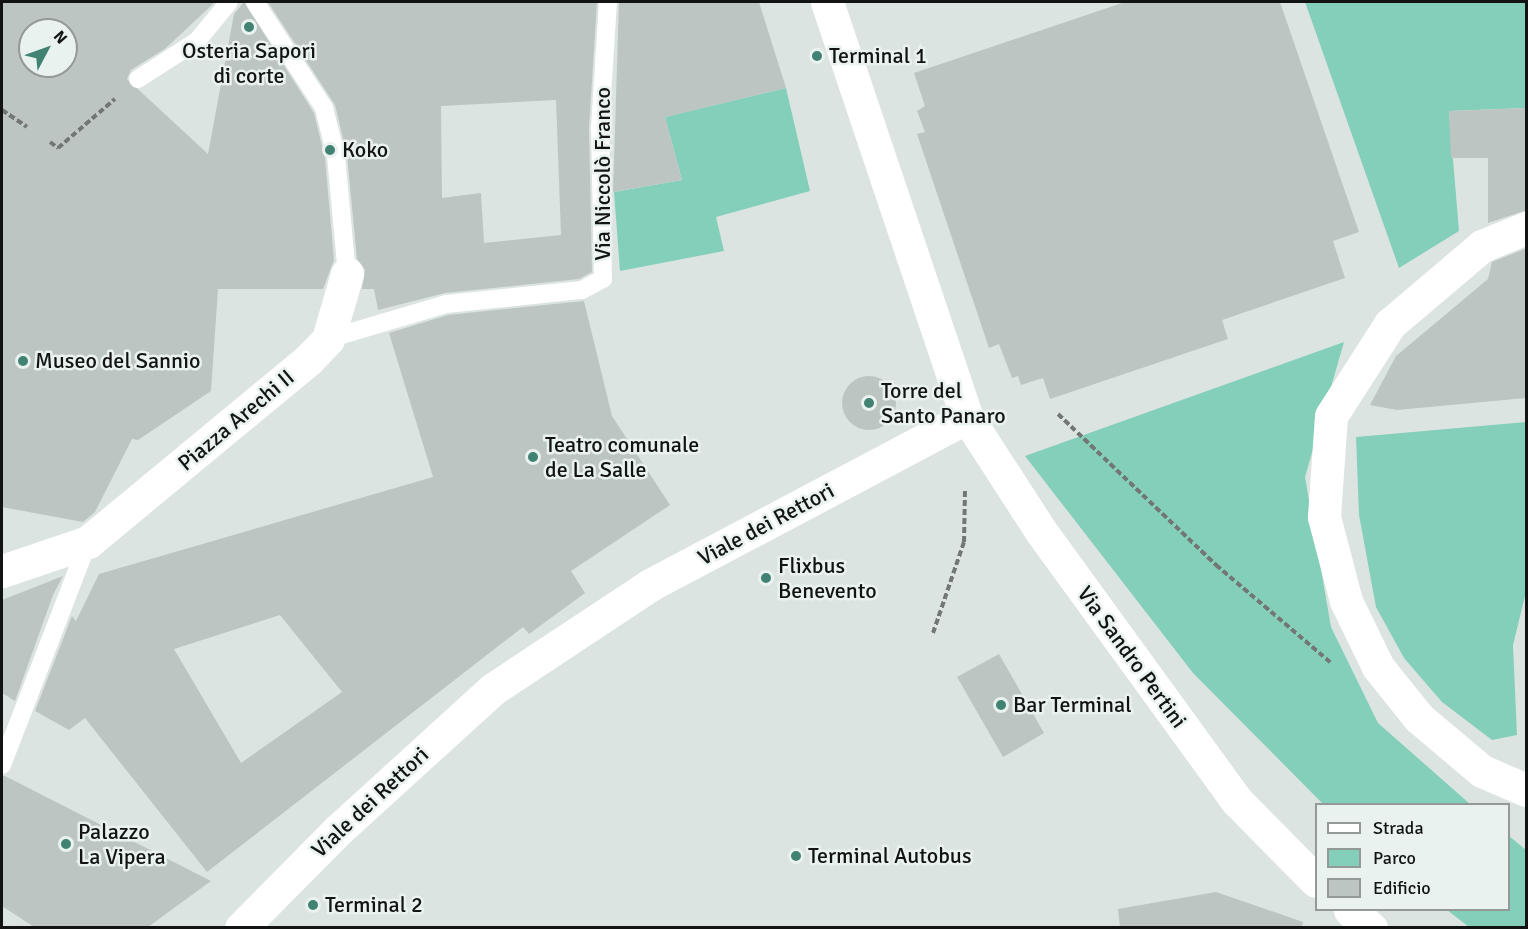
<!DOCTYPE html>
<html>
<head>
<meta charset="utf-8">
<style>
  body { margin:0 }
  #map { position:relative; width:1528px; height:929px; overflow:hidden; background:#dce4e2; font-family:Signika,sans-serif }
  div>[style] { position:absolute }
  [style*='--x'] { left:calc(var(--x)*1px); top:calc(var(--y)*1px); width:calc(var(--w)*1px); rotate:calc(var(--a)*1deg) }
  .green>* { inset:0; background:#84cfba }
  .building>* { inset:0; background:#bcc5c2 }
  .round { border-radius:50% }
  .path>* { height:4px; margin-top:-2px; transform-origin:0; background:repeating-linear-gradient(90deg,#727776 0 6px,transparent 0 9px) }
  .lane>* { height:18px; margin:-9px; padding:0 9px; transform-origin:9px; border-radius:9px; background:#fff }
  .street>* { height:33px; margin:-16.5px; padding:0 16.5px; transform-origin:16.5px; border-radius:16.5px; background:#fff }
  .dots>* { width:16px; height:16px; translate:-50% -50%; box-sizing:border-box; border:3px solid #e9f2ef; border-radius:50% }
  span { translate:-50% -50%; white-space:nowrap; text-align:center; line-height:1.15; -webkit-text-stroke:5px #e9f2ef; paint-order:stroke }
  .poi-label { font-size:22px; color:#111413 }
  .left { translate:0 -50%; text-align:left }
  .street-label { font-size:22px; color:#111413 }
  .frame { position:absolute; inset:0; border:3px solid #111413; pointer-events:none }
  .legend { position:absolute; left:1315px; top:803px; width:195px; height:108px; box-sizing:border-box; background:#e9f2ef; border:2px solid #939997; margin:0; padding:8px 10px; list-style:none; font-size:18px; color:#111413 }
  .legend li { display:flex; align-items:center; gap:12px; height:30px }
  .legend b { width:30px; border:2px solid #939997 }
  .north { position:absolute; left:18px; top:18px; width:60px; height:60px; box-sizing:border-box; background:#e9f2ef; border:2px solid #939997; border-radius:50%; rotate:49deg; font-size:16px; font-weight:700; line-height:24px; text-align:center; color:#111413 }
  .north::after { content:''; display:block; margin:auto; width:21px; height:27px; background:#418272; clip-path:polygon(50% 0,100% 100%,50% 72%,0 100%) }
</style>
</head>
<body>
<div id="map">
  <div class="green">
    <div style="clip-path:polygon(1305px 2px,1526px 2px,1526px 108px,1449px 111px,1459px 231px,1399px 268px)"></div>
    <div style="clip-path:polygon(786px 88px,810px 191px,716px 217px,724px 251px,620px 271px,614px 192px,682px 180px,665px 117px)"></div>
    <div style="clip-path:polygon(1344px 342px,1305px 477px,1331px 627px,1378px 723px,1470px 804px,1323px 804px,1193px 673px,1025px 456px)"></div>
    <div style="clip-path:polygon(1526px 422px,1526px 592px,1513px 645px,1517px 735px,1492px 740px,1442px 702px,1404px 658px,1376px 607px,1359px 515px,1356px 437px)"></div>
    <div style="clip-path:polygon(1509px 836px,1526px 850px,1526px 927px,1469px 927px,1447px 910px,1508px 910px)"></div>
  </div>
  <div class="building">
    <div style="clip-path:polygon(evenodd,2px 2px,215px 2px,166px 48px,131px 70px,127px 79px,208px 154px,234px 14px,244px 2px,314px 113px,325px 158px,334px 260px,323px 289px,218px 289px,211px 391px,138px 440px,132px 439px,95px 512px,83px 522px,2px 507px,2px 2px,30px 30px,66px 30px,66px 66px,30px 66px,30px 30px)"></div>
    <div style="clip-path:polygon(evenodd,268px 2px,597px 2px,589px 128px,592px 272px,579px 279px,445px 293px,378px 310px,374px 289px,362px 289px,365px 270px,357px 259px,347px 155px,335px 105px,268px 2px,556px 100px,561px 235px,484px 243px,481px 193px,442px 198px,441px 106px,556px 100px)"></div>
    <div style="clip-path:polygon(619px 2px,759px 2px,786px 88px,665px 117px,682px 180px,613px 192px)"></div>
    <div style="clip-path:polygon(1125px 2px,1280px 2px,1359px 232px,1333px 241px,1345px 278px,1222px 320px,1228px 339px,1050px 399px,1043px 378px,1021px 385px,1018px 376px,1012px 378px,999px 344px,989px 348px,917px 134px,925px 132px,917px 111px,925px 106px,914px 73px)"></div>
    <div style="clip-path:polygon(1527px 108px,1527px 210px,1488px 223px,1488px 158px,1451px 158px,1449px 111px)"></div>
    <div style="clip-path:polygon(1527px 248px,1527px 398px,1397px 410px,1370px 405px,1396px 356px,1488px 279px,1492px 262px)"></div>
    <div style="clip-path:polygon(evenodd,584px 301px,612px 416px,670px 505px,571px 571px,585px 593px,529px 634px,523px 627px,207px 872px,85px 718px,69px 730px,35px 711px,72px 616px,76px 621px,99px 574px,433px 477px,389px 333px,448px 315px,584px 301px,280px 615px,342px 692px,241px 763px,174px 649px,280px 615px)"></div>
    <div class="round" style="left:842px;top:376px;width:54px;height:54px"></div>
    <div style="clip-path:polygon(63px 576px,53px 595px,15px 701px,2px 693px,2px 600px)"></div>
    <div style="clip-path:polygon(999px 654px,1044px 733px,1003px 757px,957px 677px)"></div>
    <div style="clip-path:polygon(2px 776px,5px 776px,211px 881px,148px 927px,34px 927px,2px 906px)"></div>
    <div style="clip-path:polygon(1216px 892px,1303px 922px,1302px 927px,1120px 927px,1118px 909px)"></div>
  </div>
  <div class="path">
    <div style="--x:2;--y:110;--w:30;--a:34"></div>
    <div style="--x:50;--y:142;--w:10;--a:37"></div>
    <div style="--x:58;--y:148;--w:75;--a:-40.7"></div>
    <div style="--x:1058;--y:414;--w:219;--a:43.7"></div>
    <div style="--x:1216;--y:565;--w:150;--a:40.4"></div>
    <div style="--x:933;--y:633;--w:96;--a:-71.2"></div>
    <div style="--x:964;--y:542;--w:52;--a:-88.9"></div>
  </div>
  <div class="lane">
    <div style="--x:255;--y:2;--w:126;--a:56.9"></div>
    <div style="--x:324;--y:108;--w:49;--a:76"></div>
    <div style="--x:336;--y:156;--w:119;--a:84.7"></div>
    <div style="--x:138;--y:79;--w:70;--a:-32.8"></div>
    <div style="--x:197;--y:41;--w:50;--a:-50.6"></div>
    <div style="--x:328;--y:339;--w:123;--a:-16.5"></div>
    <div style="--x:446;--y:304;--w:137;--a:-5.9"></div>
    <div style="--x:582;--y:290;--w:24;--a:-28"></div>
    <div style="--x:603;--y:279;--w:151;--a:-91.1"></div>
    <div style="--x:600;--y:128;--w:126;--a:-86.4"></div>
    <div style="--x:2;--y:765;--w:239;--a:-68.9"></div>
  </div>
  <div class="street">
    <div style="--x:827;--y:2;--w:438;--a:71.4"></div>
    <div style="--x:967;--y:417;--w:135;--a:57.1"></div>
    <div style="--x:1040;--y:530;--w:335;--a:54"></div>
    <div style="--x:1237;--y:801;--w:112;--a:45.4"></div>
    <div style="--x:1526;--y:228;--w:48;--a:157.8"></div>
    <div style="--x:1482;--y:246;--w:121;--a:139.7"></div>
    <div style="--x:1390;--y:324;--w:109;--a:122.7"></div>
    <div style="--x:1331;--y:416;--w:101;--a:94"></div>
    <div style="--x:1324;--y:517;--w:87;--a:75.3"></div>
    <div style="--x:1346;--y:601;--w:73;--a:64.1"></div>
    <div style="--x:1378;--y:667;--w:65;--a:51.2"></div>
    <div style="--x:1419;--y:718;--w:82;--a:40.1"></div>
    <div style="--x:1482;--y:771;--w:48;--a:23.4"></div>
    <div style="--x:2;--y:571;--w:91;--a:-18.6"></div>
    <div style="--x:88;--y:542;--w:286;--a:-39.6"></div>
    <div style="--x:308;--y:360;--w:29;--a:-46"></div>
    <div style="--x:328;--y:339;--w:68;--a:-73.7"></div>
    <div style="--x:1350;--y:910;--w:28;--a:41"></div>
    <div style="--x:241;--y:928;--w:136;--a:-45.3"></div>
    <div style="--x:337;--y:831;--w:211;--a:-42.3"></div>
    <div style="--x:493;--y:689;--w:188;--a:-33.5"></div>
    <div style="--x:650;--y:585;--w:359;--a:-27.9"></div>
  </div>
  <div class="dots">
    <div style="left:249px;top:27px;background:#418272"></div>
    <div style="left:817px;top:56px;background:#418272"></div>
    <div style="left:330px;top:150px;background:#418272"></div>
    <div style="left:23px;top:361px;background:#418272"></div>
    <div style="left:869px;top:403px;background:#418272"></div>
    <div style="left:533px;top:457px;background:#418272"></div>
    <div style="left:766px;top:578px;background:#418272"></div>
    <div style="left:1001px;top:705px;background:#418272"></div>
    <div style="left:66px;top:844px;background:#418272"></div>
    <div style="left:796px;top:856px;background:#418272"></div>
    <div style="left:313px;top:905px;background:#418272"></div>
  </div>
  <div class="poi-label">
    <span style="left:249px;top:63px">Osteria Sapori<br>di corte</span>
    <span class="left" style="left:829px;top:56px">Terminal 1</span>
    <span class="left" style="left:342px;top:150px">Koko</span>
    <span class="left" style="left:35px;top:361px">Museo del Sannio</span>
    <span class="left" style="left:881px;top:403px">Torre del<br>Santo Panaro</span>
    <span class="left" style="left:545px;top:457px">Teatro comunale<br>de La Salle</span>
    <span class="left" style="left:778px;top:578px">Flixbus<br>Benevento</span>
    <span class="left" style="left:1013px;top:705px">Bar Terminal</span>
    <span class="left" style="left:78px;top:844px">Palazzo<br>La Vipera</span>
    <span class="left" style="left:808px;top:856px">Terminal Autobus</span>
    <span class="left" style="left:325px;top:905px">Terminal 2</span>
  </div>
  <div class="street-label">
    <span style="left:603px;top:174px;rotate:-90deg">Via Niccolò Franco</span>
    <span style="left:236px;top:420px;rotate:-40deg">Piazza Arechi II</span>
    <span style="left:766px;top:524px;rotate:-28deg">Viale dei Rettori</span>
    <span style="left:1132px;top:657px;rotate:54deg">Via Sandro Pertini</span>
    <span style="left:370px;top:802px;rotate:-43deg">Viale dei Rettori</span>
  </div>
  <div class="frame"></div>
  <ul class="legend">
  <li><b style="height:8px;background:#fff"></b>Strada</li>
  <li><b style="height:16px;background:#84cfba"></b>Parco</li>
  <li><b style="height:16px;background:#bcc5c2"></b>Edificio</li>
  </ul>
  <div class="north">N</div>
</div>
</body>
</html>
